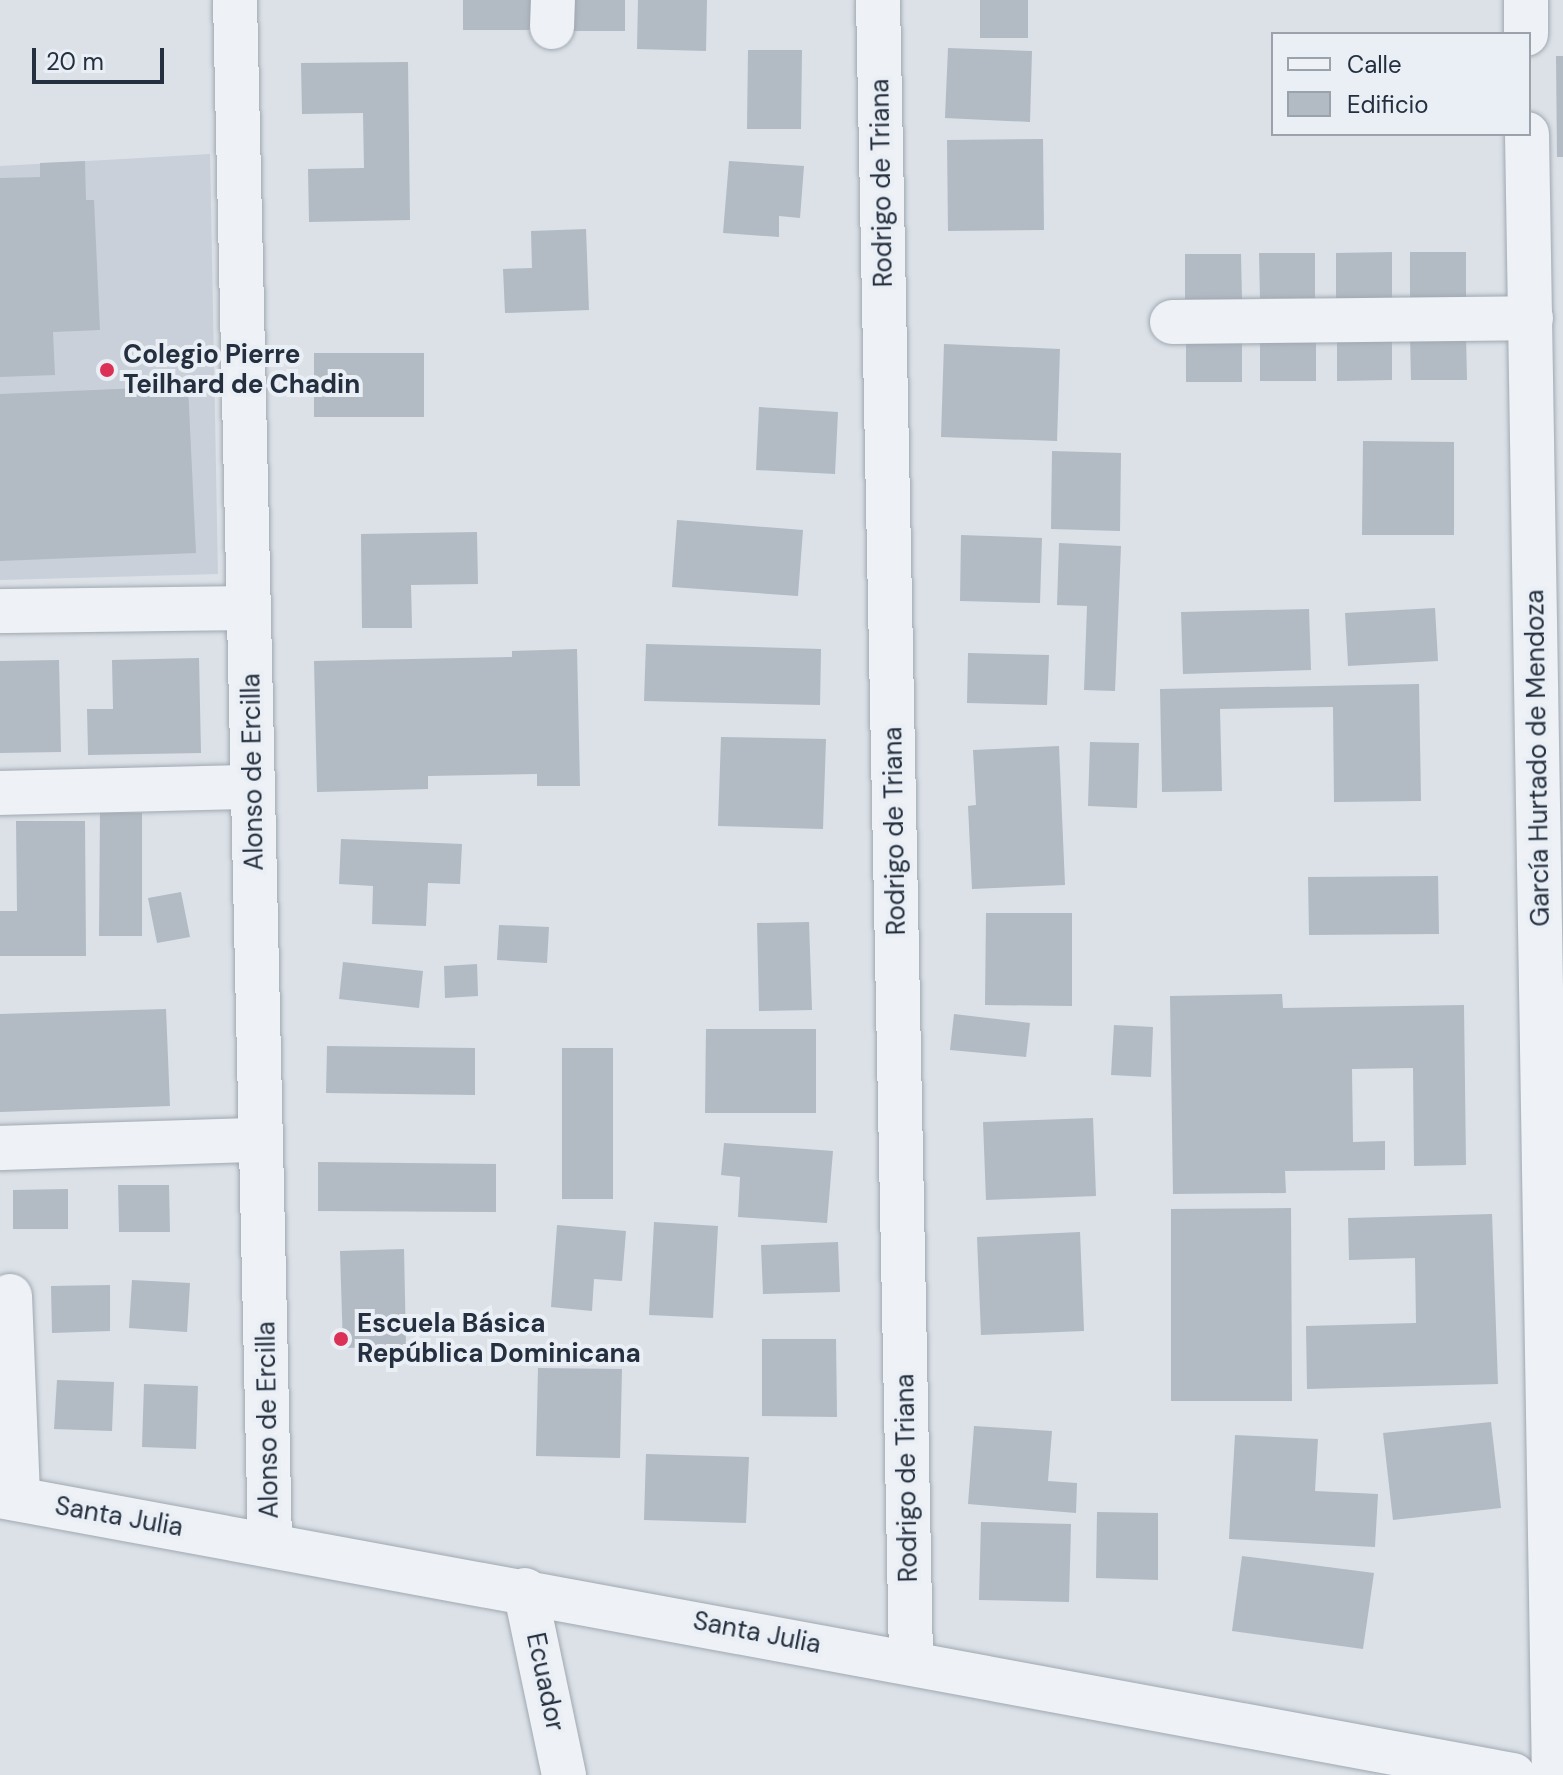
<!DOCTYPE html>
<html>
<head>
<meta charset="utf-8">
<style>
  body { margin:0 }
  #map { position:relative; width:1563px; height:1775px; overflow:hidden; background:#dbe1e7; font-family:"DM Sans",sans-serif }
  div>[style] { position:absolute }
  [style*='--x'] { left:calc(var(--x)*1px); top:calc(var(--y)*1px); width:calc(var(--w)*1px); rotate:calc(var(--a)*1deg) }
  .built>* { inset:0; background:#c9d0d9 }
  .building>* { inset:0; background:#b2bac4 }
  .roads { filter:drop-shadow(0 0 2px #a0a8b1) drop-shadow(0 0 2px #a0a8b1) }
  .minor>* { height:44px; margin:-22px; padding:0 22px; transform-origin:22px; border-radius:22px; background:#eef1f5 }
  .dots>* { width:22px; height:22px; translate:-50% -50%; box-sizing:border-box; border:4px solid #eaeff5; border-radius:50% }
  span { translate:-50% -50%; white-space:nowrap; text-align:center; line-height:1.15; -webkit-text-stroke:8px #eaeff5; paint-order:stroke }
  .street-label { font-size:26px; color:#242f3f }
  .poi-label { font-size:26px; color:#242f3f; font-weight:700 }
  .left { translate:0 -50%; text-align:left }
  .legend { position:absolute; left:1271px; top:32px; width:260px; height:104px; box-sizing:border-box; background:#eaeff5; border:2px solid #9ba2ac; margin:0; padding:10px 14px; list-style:none; font-size:24px; color:#242f3f }
  .legend li { display:flex; align-items:center; gap:16px; height:40px }
  .legend b { width:40px; border:2px solid #9ba2ac }
  .scale { position:absolute; left:32px; top:48px; width:132px; height:36px; box-sizing:border-box; border:4px solid #242f3f; border-top:0; padding-left:10px; font-size:24px; line-height:28px; white-space:nowrap; color:#242f3f; -webkit-text-stroke:6px #eaeff5; paint-order:stroke }
</style>
</head>
<body>
<div id="map">
  <div class="built">
    <div style="clip-path:polygon(210px 154px,218px 574px,0 580px,0 166px)"></div>
  </div>
  <div class="building">
    <div style="clip-path:polygon(463px 0,537px 0,537px 30px,463px 30px)"></div>
    <div style="clip-path:polygon(564px 0,625px 0,625px 31px,564px 31px)"></div>
    <div style="clip-path:polygon(638px 0,707px 0,706px 51px,637px 49px)"></div>
    <div style="clip-path:polygon(980px 0,1028px 0,1028px 38px,980px 38px)"></div>
    <div style="clip-path:polygon(948px 48px,1032px 51px,1030px 122px,945px 118px)"></div>
    <div style="clip-path:polygon(748px 50px,802px 50px,801px 129px,747px 129px)"></div>
    <div style="clip-path:polygon(1556px 56px,1563px 56px,1563px 157px,1557px 157px)"></div>
    <div style="clip-path:polygon(408px 62px,410px 220px,309px 222px,308px 169px,364px 168px,363px 113px,302px 114px,301px 63px)"></div>
    <div style="clip-path:polygon(1043px 139px,1044px 230px,948px 231px,947px 140px)"></div>
    <div style="clip-path:polygon(85px 161px,86px 200px,94px 200px,100px 330px,53px 332px,55px 375px,0 377px,0 178px,40px 177px,40px 163px)"></div>
    <div style="clip-path:polygon(729px 161px,804px 166px,800px 218px,779px 216px,779px 237px,723px 233px)"></div>
    <div style="clip-path:polygon(586px 229px,589px 310px,505px 313px,503px 269px,532px 268px,531px 231px)"></div>
    <div style="clip-path:polygon(1392px 252px,1392px 298px,1336px 299px,1336px 253px)"></div>
    <div style="clip-path:polygon(1410px 252px,1466px 252px,1466px 298px,1410px 298px)"></div>
    <div style="clip-path:polygon(1259px 253px,1315px 253px,1315px 298px,1260px 298px)"></div>
    <div style="clip-path:polygon(1185px 254px,1241px 254px,1242px 299px,1185px 299px)"></div>
    <div style="clip-path:polygon(1337px 335px,1392px 335px,1392px 380px,1337px 381px)"></div>
    <div style="clip-path:polygon(1410px 335px,1466px 335px,1467px 380px,1411px 380px)"></div>
    <div style="clip-path:polygon(1186px 336px,1242px 336px,1242px 382px,1186px 382px)"></div>
    <div style="clip-path:polygon(1260px 336px,1316px 336px,1316px 381px,1260px 381px)"></div>
    <div style="clip-path:polygon(944px 344px,1060px 349px,1057px 441px,941px 437px)"></div>
    <div style="clip-path:polygon(314px 353px,424px 353px,424px 417px,314px 417px)"></div>
    <div style="clip-path:polygon(188px 386px,196px 553px,0 561px,0 394px)"></div>
    <div style="clip-path:polygon(759px 407px,838px 412px,835px 474px,756px 470px)"></div>
    <div style="clip-path:polygon(1363px 441px,1454px 442px,1454px 535px,1362px 535px)"></div>
    <div style="clip-path:polygon(1052px 451px,1121px 453px,1120px 531px,1051px 529px)"></div>
    <div style="clip-path:polygon(677px 520px,803px 530px,798px 596px,672px 587px)"></div>
    <div style="clip-path:polygon(477px 532px,478px 584px,411px 585px,412px 628px,362px 628px,361px 534px)"></div>
    <div style="clip-path:polygon(961px 535px,1042px 538px,1040px 603px,960px 601px)"></div>
    <div style="clip-path:polygon(1059px 543px,1121px 546px,1115px 691px,1084px 690px,1087px 606px,1057px 605px)"></div>
    <div style="clip-path:polygon(1435px 608px,1438px 661px,1348px 666px,1345px 613px)"></div>
    <div style="clip-path:polygon(1309px 609px,1311px 670px,1183px 674px,1181px 612px)"></div>
    <div style="clip-path:polygon(646px 644px,821px 649px,820px 705px,644px 701px)"></div>
    <div style="clip-path:polygon(577px 649px,580px 786px,537px 786px,537px 774px,428px 776px,428px 789px,317px 792px,314px 661px,512px 657px,512px 651px)"></div>
    <div style="clip-path:polygon(968px 653px,1049px 655px,1047px 705px,967px 703px)"></div>
    <div style="clip-path:polygon(199px 658px,201px 753px,88px 755px,87px 709px,113px 709px,112px 660px)"></div>
    <div style="clip-path:polygon(59px 660px,61px 752px,0 753px,0 661px)"></div>
    <div style="clip-path:polygon(1419px 684px,1421px 801px,1334px 802px,1333px 707px,1220px 709px,1222px 791px,1162px 792px,1160px 689px)"></div>
    <div style="clip-path:polygon(721px 737px,826px 739px,823px 829px,718px 826px)"></div>
    <div style="clip-path:polygon(1090px 742px,1139px 743px,1137px 808px,1088px 806px)"></div>
    <div style="clip-path:polygon(1059px 746px,1065px 885px,972px 889px,968px 806px,976px 805px,973px 750px)"></div>
    <div style="clip-path:polygon(100px 812px,142px 813px,142px 936px,99px 936px)"></div>
    <div style="clip-path:polygon(16px 821px,85px 821px,86px 956px,0 956px,0 911px,17px 911px)"></div>
    <div style="clip-path:polygon(341px 839px,462px 844px,460px 884px,428px 883px,426px 926px,372px 924px,373px 886px,339px 884px)"></div>
    <div style="clip-path:polygon(1438px 876px,1439px 934px,1309px 935px,1308px 877px)"></div>
    <div style="clip-path:polygon(181px 892px,190px 937px,157px 943px,148px 898px)"></div>
    <div style="clip-path:polygon(986px 913px,1072px 913px,1072px 1006px,985px 1005px)"></div>
    <div style="clip-path:polygon(809px 922px,812px 1010px,759px 1011px,757px 923px)"></div>
    <div style="clip-path:polygon(499px 925px,549px 927px,547px 963px,497px 960px)"></div>
    <div style="clip-path:polygon(343px 962px,423px 971px,419px 1008px,339px 999px)"></div>
    <div style="clip-path:polygon(477px 964px,478px 996px,445px 998px,444px 966px)"></div>
    <div style="clip-path:polygon(1282px 994px,1283px 1008px,1464px 1005px,1466px 1165px,1414px 1166px,1413px 1068px,1352px 1069px,1353px 1142px,1385px 1141px,1385px 1170px,1285px 1171px,1286px 1193px,1173px 1194px,1170px 996px)"></div>
    <div style="clip-path:polygon(166px 1009px,170px 1106px,0 1112px,0 1014px)"></div>
    <div style="clip-path:polygon(954px 1014px,1030px 1023px,1026px 1057px,950px 1050px)"></div>
    <div style="clip-path:polygon(1114px 1025px,1153px 1027px,1151px 1077px,1111px 1075px)"></div>
    <div style="clip-path:polygon(706px 1029px,816px 1029px,816px 1113px,705px 1113px)"></div>
    <div style="clip-path:polygon(327px 1046px,475px 1048px,475px 1095px,326px 1093px)"></div>
    <div style="clip-path:polygon(562px 1048px,613px 1048px,613px 1199px,562px 1199px)"></div>
    <div style="clip-path:polygon(1093px 1118px,1096px 1196px,986px 1200px,983px 1122px)"></div>
    <div style="clip-path:polygon(724px 1143px,833px 1151px,827px 1223px,738px 1217px,740px 1177px,721px 1175px)"></div>
    <div style="clip-path:polygon(318px 1162px,496px 1164px,496px 1212px,318px 1211px)"></div>
    <div style="clip-path:polygon(118px 1185px,169px 1185px,170px 1232px,119px 1232px)"></div>
    <div style="clip-path:polygon(68px 1189px,68px 1229px,13px 1229px,13px 1190px)"></div>
    <div style="clip-path:polygon(1291px 1208px,1292px 1401px,1171px 1401px,1171px 1209px)"></div>
    <div style="clip-path:polygon(1492px 1214px,1498px 1384px,1307px 1389px,1306px 1326px,1416px 1323px,1415px 1258px,1349px 1260px,1348px 1218px)"></div>
    <div style="clip-path:polygon(654px 1222px,718px 1226px,713px 1318px,649px 1315px)"></div>
    <div style="clip-path:polygon(557px 1225px,626px 1231px,622px 1281px,594px 1279px,592px 1311px,551px 1307px)"></div>
    <div style="clip-path:polygon(1080px 1232px,1084px 1331px,981px 1335px,977px 1237px)"></div>
    <div style="clip-path:polygon(838px 1242px,840px 1292px,763px 1294px,761px 1245px)"></div>
    <div style="clip-path:polygon(404px 1249px,406px 1347px,343px 1348px,340px 1251px)"></div>
    <div style="clip-path:polygon(132px 1280px,190px 1283px,187px 1332px,129px 1328px)"></div>
    <div style="clip-path:polygon(110px 1285px,110px 1331px,52px 1333px,51px 1286px)"></div>
    <div style="clip-path:polygon(762px 1339px,836px 1339px,837px 1417px,762px 1416px)"></div>
    <div style="clip-path:polygon(538px 1368px,622px 1369px,620px 1458px,536px 1456px)"></div>
    <div style="clip-path:polygon(57px 1380px,114px 1382px,112px 1431px,54px 1429px)"></div>
    <div style="clip-path:polygon(144px 1384px,198px 1386px,196px 1449px,142px 1447px)"></div>
    <div style="clip-path:polygon(1491px 1422px,1501px 1508px,1393px 1520px,1383px 1433px)"></div>
    <div style="clip-path:polygon(974px 1426px,1052px 1431px,1048px 1481px,1077px 1483px,1076px 1513px,968px 1504px)"></div>
    <div style="clip-path:polygon(1235px 1435px,1318px 1439px,1315px 1491px,1378px 1494px,1375px 1547px,1229px 1539px)"></div>
    <div style="clip-path:polygon(646px 1454px,749px 1457px,746px 1523px,644px 1520px)"></div>
    <div style="clip-path:polygon(1097px 1512px,1158px 1513px,1158px 1580px,1096px 1578px)"></div>
    <div style="clip-path:polygon(981px 1522px,1071px 1524px,1069px 1602px,979px 1600px)"></div>
    <div style="clip-path:polygon(1242px 1556px,1374px 1573px,1363px 1649px,1232px 1631px)"></div>
  </div>
  <div class="roads">
    <div class="minor">
      <div style="--x:235;--y:0;--w:1544;--a:88.7"></div>
      <div style="--x:878;--y:0;--w:1661;--a:88.86"></div>
      <div style="--x:1526;--y:0;--w:34;--a:90"></div>
      <div style="--x:552;--y:27;--w:27;--a:-88"></div>
      <div style="--x:1527;--y:134;--w:1641;--a:89.06"></div>
      <div style="--x:1172;--y:322;--w:359;--a:-0.6"></div>
      <div style="--x:0;--y:611;--w:249;--a:-0.7"></div>
      <div style="--x:0;--y:793;--w:253;--a:-1.4"></div>
      <div style="--x:0;--y:1148;--w:261;--a:-1.8"></div>
      <div style="--x:10;--y:1296;--w:203;--a:87.7"></div>
      <div style="--x:0;--y:1496;--w:1539;--a:10.45"></div>
      <div style="--x:525;--y:1590;--w:189;--a:78.1"></div>
    </div>
  </div>
  <div class="dots">
    <div style="left:107px;top:370px;background:#db3156"></div>
    <div style="left:341px;top:1339px;background:#db3156"></div>
  </div>
  <div class="street-label">
    <span style="left:882px;top:183px;rotate:-91deg">Rodrigo de Triana</span>
    <span style="left:1538px;top:758px;rotate:-91deg">García Hurtado de Mendoza</span>
    <span style="left:253px;top:772px;rotate:-91deg">Alonso de Ercilla</span>
    <span style="left:895px;top:831px;rotate:-91deg">Rodrigo de Triana</span>
    <span style="left:268px;top:1420px;rotate:-91deg">Alonso de Ercilla</span>
    <span style="left:907px;top:1478px;rotate:-91deg">Rodrigo de Triana</span>
    <span style="left:119px;top:1517px;rotate:10deg">Santa Julia</span>
    <span style="left:757px;top:1633px;rotate:11deg">Santa Julia</span>
    <span style="left:545px;top:1682px;rotate:78deg">Ecuador</span>
  </div>
  <div class="poi-label">
    <span class="left" style="left:123px;top:370px">Colegio Pierre<br>Teilhard de Chadin</span>
    <span class="left" style="left:357px;top:1339px">Escuela Básica<br>República Dominicana</span>
  </div>
  <ul class="legend">
  <li><b style="height:10px;background:#eef1f5"></b>Calle</li>
  <li><b style="height:22px;background:#b2bac4"></b>Edificio</li>
  </ul>
  <div class="scale">20 m</div>
</div>
</body>
</html>
